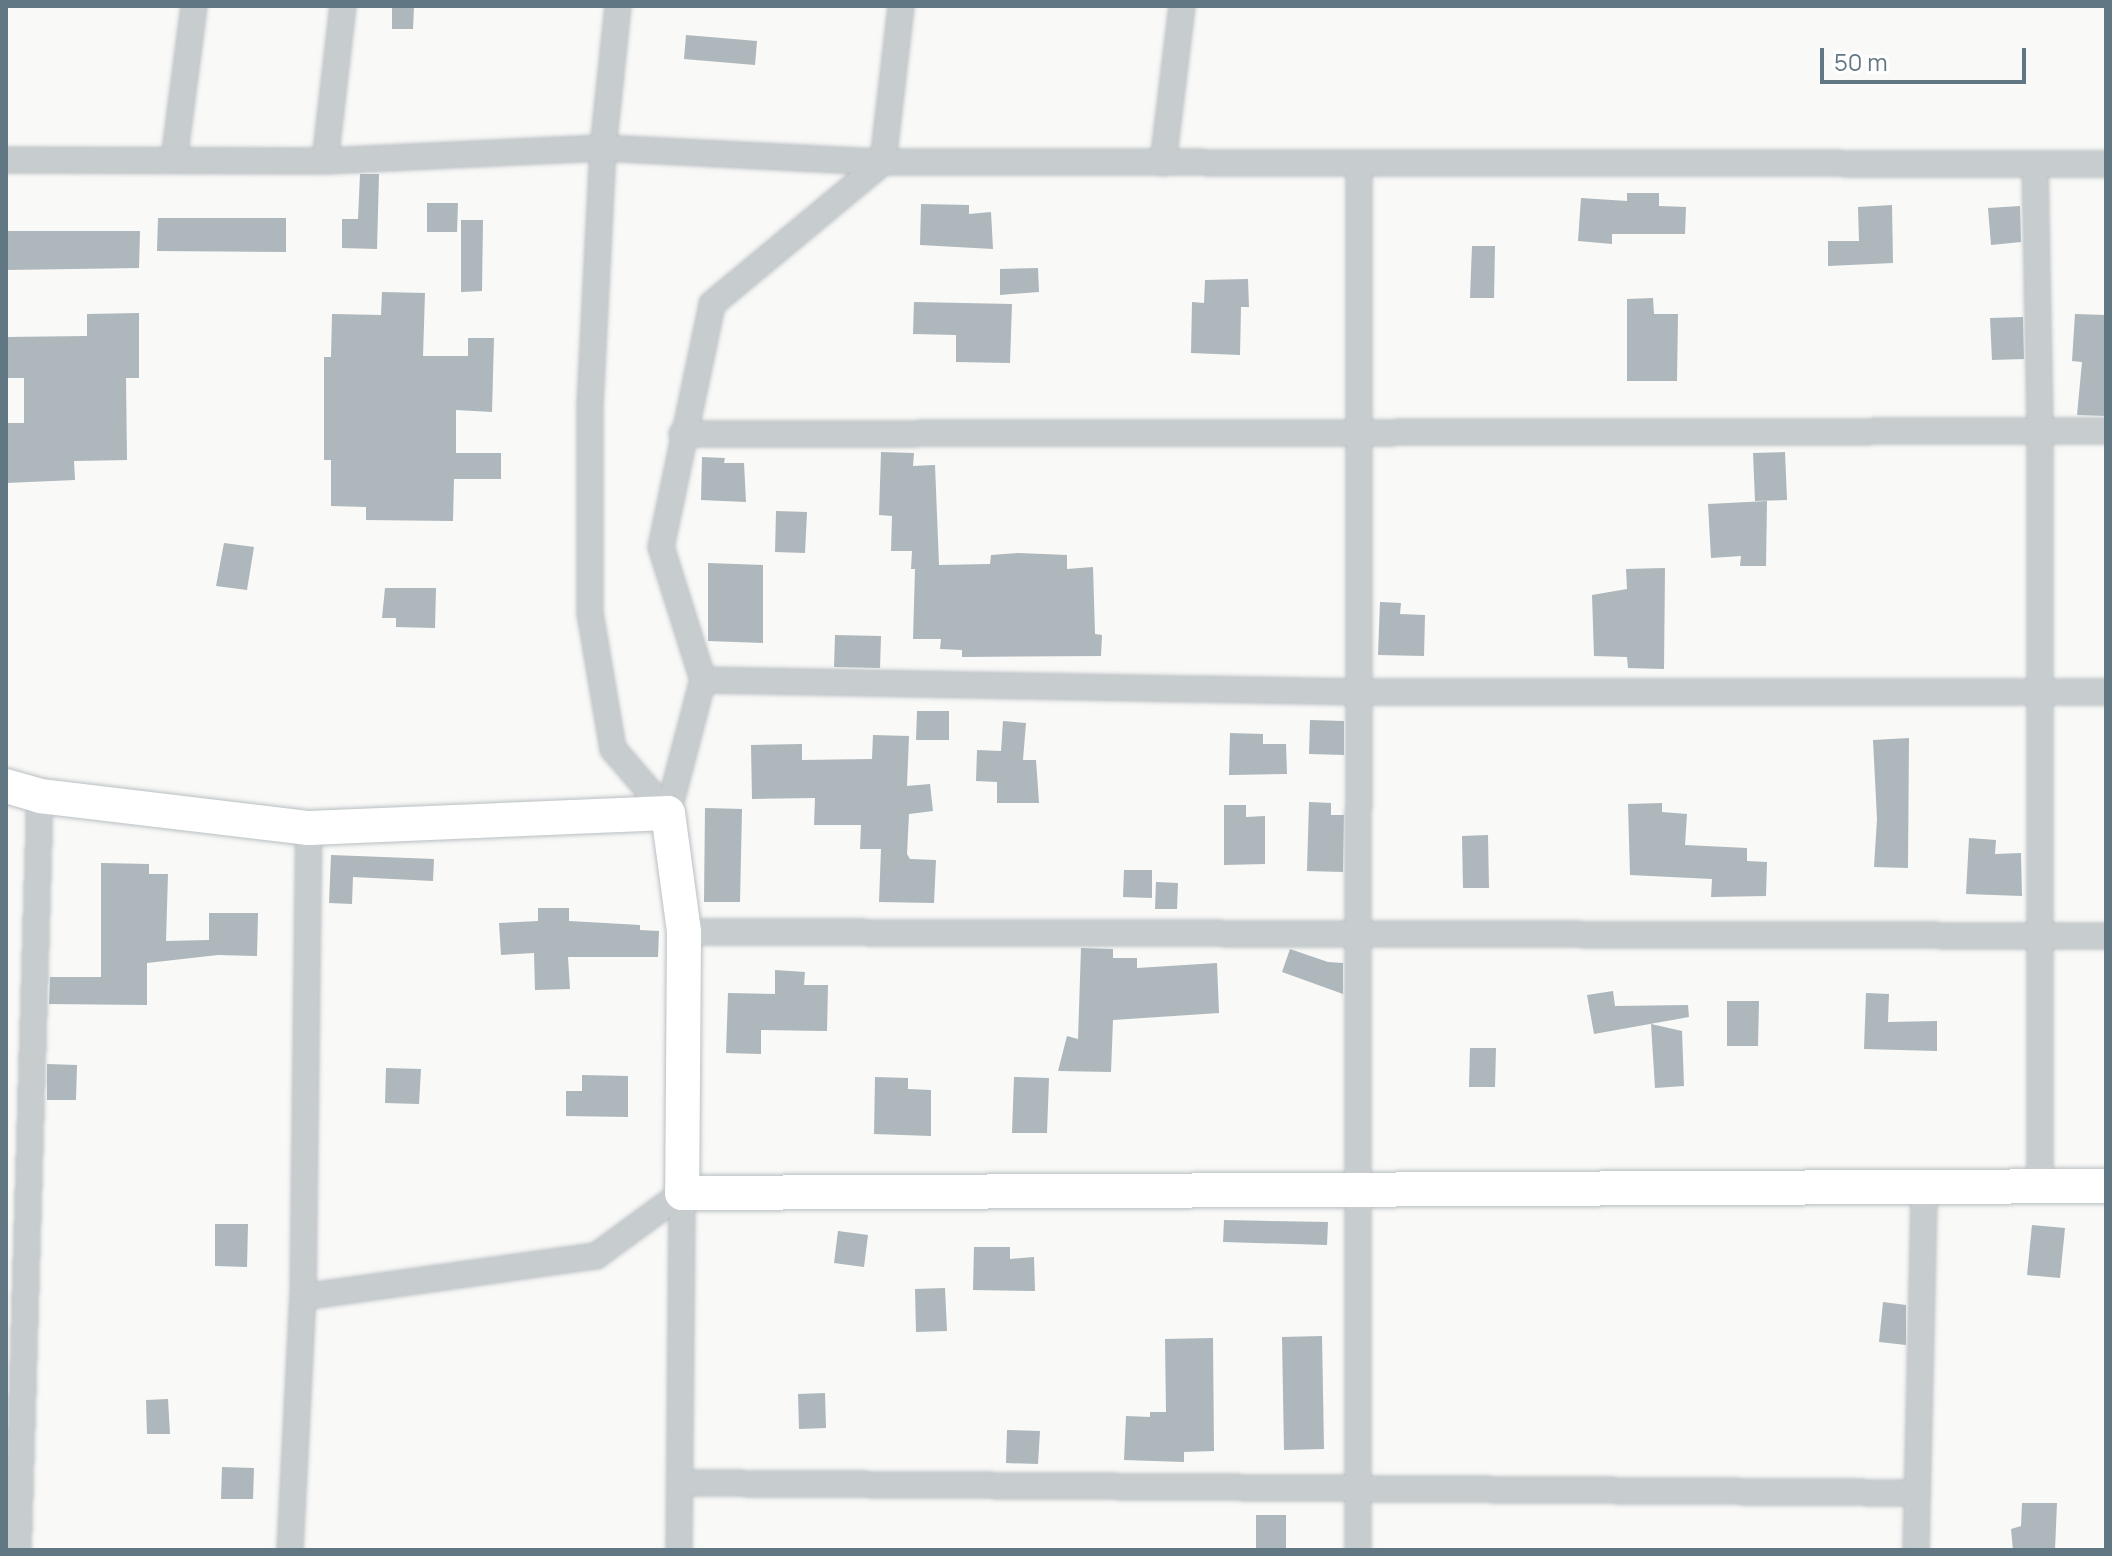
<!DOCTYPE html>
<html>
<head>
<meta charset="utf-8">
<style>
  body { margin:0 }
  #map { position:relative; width:2112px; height:1556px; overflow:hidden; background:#f9f9f7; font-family:Manrope,sans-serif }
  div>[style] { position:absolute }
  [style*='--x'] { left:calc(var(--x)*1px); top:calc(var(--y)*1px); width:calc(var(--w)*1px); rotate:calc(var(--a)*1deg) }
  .building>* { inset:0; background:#adb7bc }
  .roads { filter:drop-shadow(0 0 2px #b9bfc3) drop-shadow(0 0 2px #b9bfc3) }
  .street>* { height:24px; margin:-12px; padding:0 12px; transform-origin:12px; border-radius:12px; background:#c7cccf }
  .secondary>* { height:34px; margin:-17px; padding:0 17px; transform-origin:17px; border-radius:17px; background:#fff }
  span { translate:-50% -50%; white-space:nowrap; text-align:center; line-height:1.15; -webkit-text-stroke:8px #fff; paint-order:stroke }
  .frame { position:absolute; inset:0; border:8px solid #627784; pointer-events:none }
  .scale { position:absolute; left:1820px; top:48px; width:206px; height:36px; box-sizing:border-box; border:4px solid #627784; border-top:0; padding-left:10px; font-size:24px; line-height:28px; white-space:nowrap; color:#627784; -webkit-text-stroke:6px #fff; paint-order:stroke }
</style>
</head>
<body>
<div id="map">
  <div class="building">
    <div style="clip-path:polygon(392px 6px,414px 6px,413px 29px,392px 29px)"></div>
    <div style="clip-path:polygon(686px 35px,757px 41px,755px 65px,684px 59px)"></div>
    <div style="clip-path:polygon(360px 174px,379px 174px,377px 249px,342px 248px,342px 219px,358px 219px)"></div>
    <div style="clip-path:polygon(1627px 193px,1659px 193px,1659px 206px,1686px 207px,1685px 234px,1612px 234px,1612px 244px,1578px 241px,1581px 198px,1627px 201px)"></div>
    <div style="clip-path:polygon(427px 203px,458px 203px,457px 232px,427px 232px)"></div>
    <div style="clip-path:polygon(921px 204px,969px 205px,969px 214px,991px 212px,993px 249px,920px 245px)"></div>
    <div style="clip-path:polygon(1892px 205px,1893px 263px,1828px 266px,1828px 241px,1859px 241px,1858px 207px)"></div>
    <div style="clip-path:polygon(2020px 206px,2021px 242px,1991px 245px,1988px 208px)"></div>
    <div style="clip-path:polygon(158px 218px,286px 218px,286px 252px,157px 251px)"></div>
    <div style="clip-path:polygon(461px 220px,483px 220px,482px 291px,461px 292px)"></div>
    <div style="clip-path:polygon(6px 231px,140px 231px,139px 268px,6px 270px)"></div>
    <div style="clip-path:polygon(1472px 246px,1495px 246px,1494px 298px,1470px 298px)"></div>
    <div style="clip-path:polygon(1038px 268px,1039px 292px,1000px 295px,1000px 269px)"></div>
    <div style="clip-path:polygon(1248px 279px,1249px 307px,1241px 307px,1240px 355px,1191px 353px,1192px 302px,1204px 303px,1205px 280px)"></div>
    <div style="clip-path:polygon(382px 292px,425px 293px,423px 356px,468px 356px,468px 338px,494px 338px,492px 412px,456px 410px,456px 453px,501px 453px,501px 479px,454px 479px,453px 521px,366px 520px,366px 507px,331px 506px,331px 460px,324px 460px,324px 357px,331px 357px,332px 314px,381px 315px)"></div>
    <div style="clip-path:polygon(1653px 298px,1654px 314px,1678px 314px,1677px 381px,1627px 381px,1627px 299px)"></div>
    <div style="clip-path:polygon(914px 302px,1012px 304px,1010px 363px,956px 362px,956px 335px,913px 334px)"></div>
    <div style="clip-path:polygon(139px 313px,139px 378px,126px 378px,127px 460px,74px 461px,75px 480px,6px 483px,6px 423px,24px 423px,24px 378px,6px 378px,6px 337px,87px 336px,87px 314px)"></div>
    <div style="clip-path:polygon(2075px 314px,2106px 315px,2106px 416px,2077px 415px,2082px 362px,2072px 361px)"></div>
    <div style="clip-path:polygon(2023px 317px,2024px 359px,1992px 360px,1990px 318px)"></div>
    <div style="clip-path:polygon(881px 452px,914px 453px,913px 466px,935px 465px,939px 565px,990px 564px,991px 555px,1018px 553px,1067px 555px,1067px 569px,1093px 567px,1095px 634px,1102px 635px,1101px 656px,962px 657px,962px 650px,940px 649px,941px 639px,913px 639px,915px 569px,911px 569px,912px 551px,891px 551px,892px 516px,879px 515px)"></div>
    <div style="clip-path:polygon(1785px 452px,1787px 500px,1755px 501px,1753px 453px)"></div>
    <div style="clip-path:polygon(702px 457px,725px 458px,724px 463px,744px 463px,746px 502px,701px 500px)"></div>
    <div style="clip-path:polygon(1767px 501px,1766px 566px,1740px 566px,1741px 556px,1711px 558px,1708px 504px)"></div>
    <div style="clip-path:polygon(776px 511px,807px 512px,805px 553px,775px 552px)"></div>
    <div style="clip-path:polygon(224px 543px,254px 547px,247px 590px,216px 586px)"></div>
    <div style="clip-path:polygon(708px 563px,763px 565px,763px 643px,708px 641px)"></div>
    <div style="clip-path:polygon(1665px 568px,1664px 669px,1628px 668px,1627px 657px,1594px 656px,1592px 595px,1627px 589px,1626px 569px)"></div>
    <div style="clip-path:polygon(385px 588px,436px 588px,435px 628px,396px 627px,396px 618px,382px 618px)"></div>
    <div style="clip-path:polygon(1380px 602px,1401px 603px,1400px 614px,1425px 615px,1424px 656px,1378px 655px)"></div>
    <div style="clip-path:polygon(835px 635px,881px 636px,880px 668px,834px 667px)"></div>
    <div style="clip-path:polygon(917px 711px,949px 711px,949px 740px,916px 740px)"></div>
    <div style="clip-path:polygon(1310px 720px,1344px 721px,1344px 755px,1309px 754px)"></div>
    <div style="clip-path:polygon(1003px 721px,1026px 723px,1023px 760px,1036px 760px,1039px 803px,997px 803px,997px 782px,976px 781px,977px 750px,1001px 751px)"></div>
    <div style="clip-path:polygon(1230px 733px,1263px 734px,1263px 744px,1286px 744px,1287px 774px,1229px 775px)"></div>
    <div style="clip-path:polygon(873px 735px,909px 736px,907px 786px,930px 784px,933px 811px,909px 814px,907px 854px,910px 859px,936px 860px,934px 903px,879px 902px,881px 849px,860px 849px,861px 825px,814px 825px,815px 798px,752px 799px,751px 745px,802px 744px,802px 760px,872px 759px)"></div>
    <div style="clip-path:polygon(1909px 738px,1908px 868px,1874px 867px,1877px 819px,1873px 740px)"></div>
    <div style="clip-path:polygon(1309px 802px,1331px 803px,1331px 815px,1344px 815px,1343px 872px,1307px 871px)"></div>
    <div style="clip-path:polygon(1662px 803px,1662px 812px,1687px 814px,1685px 845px,1747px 848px,1747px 861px,1767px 862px,1766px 896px,1711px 897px,1712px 879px,1630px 875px,1628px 804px)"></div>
    <div style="clip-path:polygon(1224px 805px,1246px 805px,1246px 817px,1265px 816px,1265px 864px,1224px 865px)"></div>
    <div style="clip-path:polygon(705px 808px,742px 809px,740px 902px,704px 902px)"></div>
    <div style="clip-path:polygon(1488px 835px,1489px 888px,1463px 888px,1462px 836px)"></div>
    <div style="clip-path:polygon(1969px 838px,1996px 840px,1995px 854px,2021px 853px,2022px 896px,1966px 894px)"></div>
    <div style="clip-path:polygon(331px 855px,434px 859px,433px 881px,353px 877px,352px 904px,329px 903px)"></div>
    <div style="clip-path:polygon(101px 863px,149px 864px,149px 874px,168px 874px,166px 941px,209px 940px,209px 913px,258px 913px,257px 956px,218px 955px,147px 963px,147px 1005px,49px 1004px,50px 977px,101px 977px)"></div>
    <div style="clip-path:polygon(1124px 870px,1152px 870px,1152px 898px,1123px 897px)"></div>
    <div style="clip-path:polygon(1156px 882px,1178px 883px,1177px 909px,1155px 909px)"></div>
    <div style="clip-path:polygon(538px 908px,569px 908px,569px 921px,640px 925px,640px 930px,659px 931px,658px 957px,568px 957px,570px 989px,535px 990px,534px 953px,501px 955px,499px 923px,538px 921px)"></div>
    <div style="clip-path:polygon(1081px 948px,1113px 949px,1113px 958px,1137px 958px,1137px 968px,1217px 963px,1219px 1013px,1113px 1020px,1111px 1072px,1058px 1071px,1067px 1036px,1078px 1039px)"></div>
    <div style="clip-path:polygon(1290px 949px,1328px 962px,1343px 963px,1343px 994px,1282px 972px)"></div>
    <div style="clip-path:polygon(775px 970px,805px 972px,804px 985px,828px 985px,827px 1031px,761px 1030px,761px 1054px,726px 1053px,728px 993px,775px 994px)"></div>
    <div style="clip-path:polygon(1613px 991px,1615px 1006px,1688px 1005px,1689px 1017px,1594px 1034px,1587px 995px)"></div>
    <div style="clip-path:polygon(1866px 993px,1889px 994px,1888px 1022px,1937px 1021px,1937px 1051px,1864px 1049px)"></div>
    <div style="clip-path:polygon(1727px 1001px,1759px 1001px,1758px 1046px,1727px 1046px)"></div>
    <div style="clip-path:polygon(1651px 1024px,1682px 1031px,1684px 1086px,1655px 1088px)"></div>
    <div style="clip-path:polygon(1470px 1048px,1496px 1048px,1495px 1087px,1469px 1087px)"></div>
    <div style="clip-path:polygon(47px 1064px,77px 1065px,76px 1100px,47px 1100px)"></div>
    <div style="clip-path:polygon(386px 1068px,421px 1069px,419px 1104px,385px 1103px)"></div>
    <div style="clip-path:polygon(582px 1075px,628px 1076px,628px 1117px,566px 1116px,566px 1091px,582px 1091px)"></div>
    <div style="clip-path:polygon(875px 1077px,908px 1078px,908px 1089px,931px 1090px,931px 1136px,874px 1134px)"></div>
    <div style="clip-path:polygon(1014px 1077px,1049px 1078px,1047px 1133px,1012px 1133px)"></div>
    <div style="clip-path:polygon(1224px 1220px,1328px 1222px,1327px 1245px,1223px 1242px)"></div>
    <div style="clip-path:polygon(215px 1224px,248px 1224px,247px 1267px,215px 1266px)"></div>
    <div style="clip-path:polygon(2032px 1225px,2065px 1228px,2060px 1278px,2027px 1275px)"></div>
    <div style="clip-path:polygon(838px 1231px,868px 1235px,864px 1267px,834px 1263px)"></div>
    <div style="clip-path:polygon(974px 1247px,1010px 1247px,1010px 1259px,1034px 1257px,1035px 1291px,973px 1290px)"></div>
    <div style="clip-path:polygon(945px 1288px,947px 1331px,916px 1332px,915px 1289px)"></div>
    <div style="clip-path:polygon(1883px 1302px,1906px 1305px,1906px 1345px,1879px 1342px)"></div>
    <div style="clip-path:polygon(1322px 1336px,1324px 1449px,1284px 1450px,1282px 1337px)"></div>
    <div style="clip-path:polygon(1213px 1338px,1214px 1451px,1184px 1452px,1184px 1462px,1124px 1460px,1126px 1416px,1150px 1417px,1150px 1412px,1166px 1412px,1165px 1339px)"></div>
    <div style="clip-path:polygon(825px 1393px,826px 1428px,799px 1429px,798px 1394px)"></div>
    <div style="clip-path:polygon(168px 1399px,170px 1434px,147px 1434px,146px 1400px)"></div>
    <div style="clip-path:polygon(1007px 1430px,1040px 1431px,1038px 1464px,1006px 1463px)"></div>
    <div style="clip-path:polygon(222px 1467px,254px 1468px,253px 1499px,221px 1499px)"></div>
    <div style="clip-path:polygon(2022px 1503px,2057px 1503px,2055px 1550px,2013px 1550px,2011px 1529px,2021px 1526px)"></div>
    <div style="clip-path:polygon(1256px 1515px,1286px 1515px,1286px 1550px,1256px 1550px)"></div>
  </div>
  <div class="roads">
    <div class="street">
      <div style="--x:618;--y:6;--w:143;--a:96"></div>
      <div style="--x:603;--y:148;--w:259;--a:92.9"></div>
      <div style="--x:590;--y:407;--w:206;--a:90"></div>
      <div style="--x:590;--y:613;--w:138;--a:80.4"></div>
      <div style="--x:613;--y:749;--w:84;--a:49.3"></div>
      <div style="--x:6;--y:160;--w:319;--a:0.2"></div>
      <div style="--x:325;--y:161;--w:278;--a:-2.7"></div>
      <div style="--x:603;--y:148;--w:280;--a:2.9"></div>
      <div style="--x:883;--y:162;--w:1223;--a:0.09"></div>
      <div style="--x:174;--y:160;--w:155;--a:-82.6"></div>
      <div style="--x:325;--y:161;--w:156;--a:-83.4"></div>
      <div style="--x:1163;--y:163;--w:158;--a:-83.1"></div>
      <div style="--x:2035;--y:164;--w:267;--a:88.9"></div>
      <div style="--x:2040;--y:431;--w:755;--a:90"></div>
      <div style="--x:682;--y:434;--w:1424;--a:-0.12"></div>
      <div style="--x:703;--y:680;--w:656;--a:1.05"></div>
      <div style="--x:1359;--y:692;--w:747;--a:0"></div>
      <div style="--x:668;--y:813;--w:138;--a:-75.3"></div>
      <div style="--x:703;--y:680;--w:139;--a:-107.5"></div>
      <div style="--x:661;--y:547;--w:248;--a:-78.1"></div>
      <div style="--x:712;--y:304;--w:222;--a:-39.7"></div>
      <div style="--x:883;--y:162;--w:157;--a:-83.4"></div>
      <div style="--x:684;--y:932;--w:1422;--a:0.16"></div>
      <div style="--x:303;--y:1297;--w:296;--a:-8"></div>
      <div style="--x:596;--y:1256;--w:107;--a:-36.2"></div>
      <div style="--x:680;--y:1483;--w:1237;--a:0.46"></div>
      <div style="--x:18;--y:1550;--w:754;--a:-88.33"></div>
      <div style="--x:290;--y:1550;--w:253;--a:-87.1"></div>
      <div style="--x:303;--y:1297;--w:469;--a:-89.3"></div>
      <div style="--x:679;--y:1550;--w:357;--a:-89.5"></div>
      <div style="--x:1358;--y:1550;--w:1387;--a:-89.96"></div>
      <div style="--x:1916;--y:1550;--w:361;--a:-88.7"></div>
    </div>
    <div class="secondary">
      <div style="--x:6;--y:786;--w:35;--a:16"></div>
      <div style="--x:40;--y:796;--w:271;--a:6.8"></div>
      <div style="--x:309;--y:828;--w:359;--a:-2.4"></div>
      <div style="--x:668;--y:813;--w:120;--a:82.3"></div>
      <div style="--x:684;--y:932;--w:261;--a:90.4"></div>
      <div style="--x:682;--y:1193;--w:1424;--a:-0.28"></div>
    </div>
  </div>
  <div class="frame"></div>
  <div class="scale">50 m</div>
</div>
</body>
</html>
